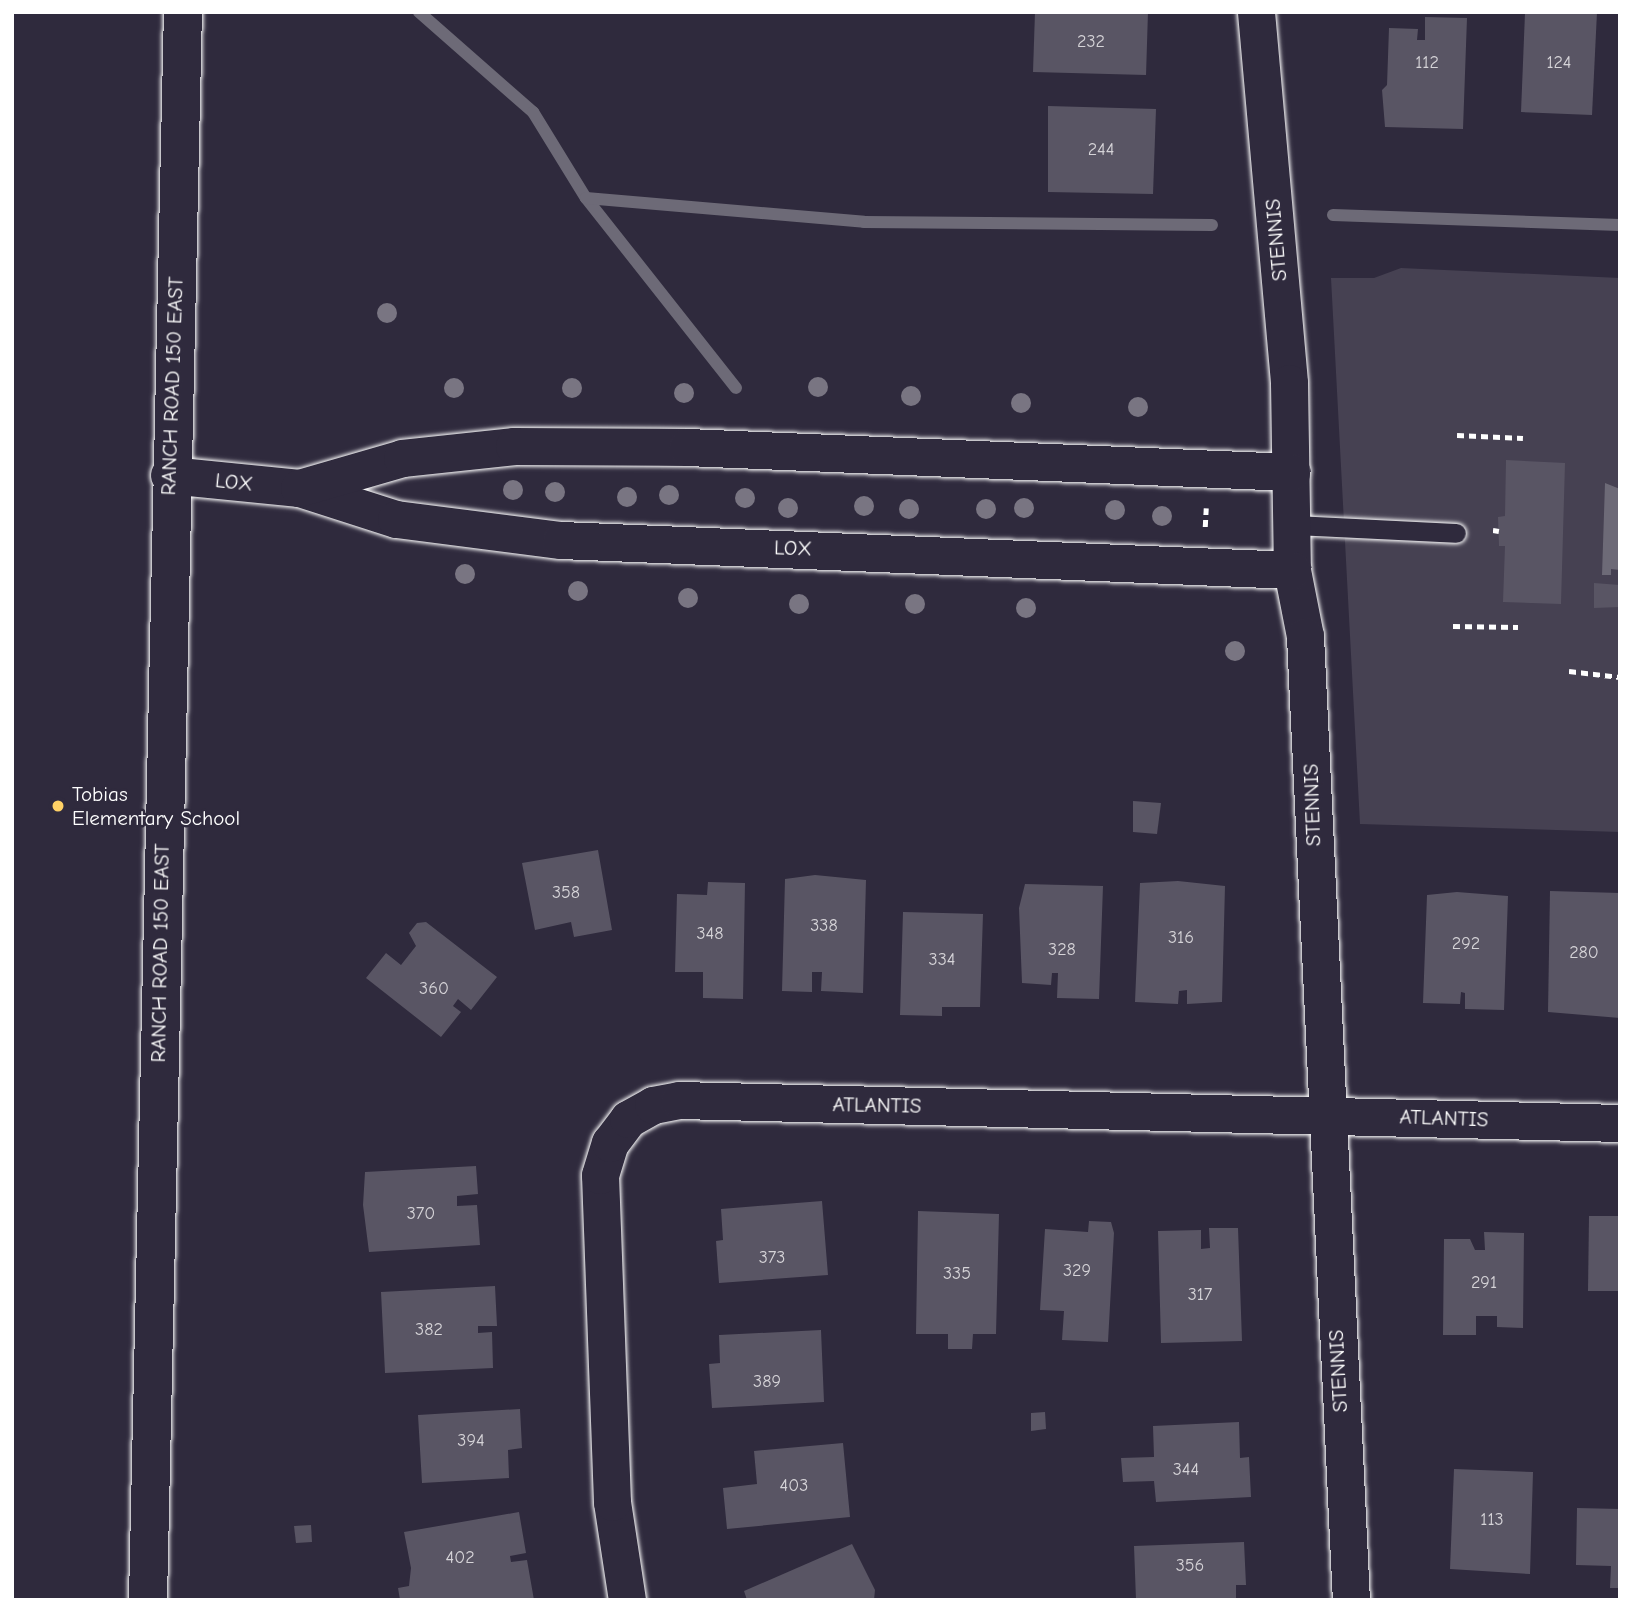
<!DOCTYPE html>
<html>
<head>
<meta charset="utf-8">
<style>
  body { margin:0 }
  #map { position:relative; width:1632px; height:1612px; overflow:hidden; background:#2f2a3d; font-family:"Comic Neue",sans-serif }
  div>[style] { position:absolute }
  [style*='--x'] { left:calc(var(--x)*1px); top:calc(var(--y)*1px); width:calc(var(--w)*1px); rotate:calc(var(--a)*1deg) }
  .green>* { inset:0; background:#464152 }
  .water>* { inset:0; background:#6d6a77 }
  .stream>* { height:12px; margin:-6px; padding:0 6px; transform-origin:6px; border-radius:6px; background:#6d6a77 }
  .building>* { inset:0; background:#595564 }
  .path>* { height:4.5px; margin-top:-2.25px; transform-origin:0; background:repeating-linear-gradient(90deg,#fff 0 7px,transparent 0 12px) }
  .roads { filter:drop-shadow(0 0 2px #fff) drop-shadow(0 0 2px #fff) }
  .lane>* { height:19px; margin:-9.5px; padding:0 9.5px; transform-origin:9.5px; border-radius:9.5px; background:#2f2a3d }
  .street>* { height:37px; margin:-18.5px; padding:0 18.5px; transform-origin:18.5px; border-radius:18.5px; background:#2f2a3d }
  .secondary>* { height:38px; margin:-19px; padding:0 19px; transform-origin:19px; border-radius:19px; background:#2f2a3d }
  .trees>* { width:20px; height:20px; margin:-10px; border-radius:50%; background:#797582 }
  .dots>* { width:19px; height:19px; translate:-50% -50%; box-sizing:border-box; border:4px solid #2f2a3d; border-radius:50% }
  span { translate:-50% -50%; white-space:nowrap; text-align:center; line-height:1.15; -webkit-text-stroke:5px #2f2a3d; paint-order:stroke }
  .number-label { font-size:18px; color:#d6d4d8 }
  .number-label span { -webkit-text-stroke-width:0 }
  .street-label { font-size:21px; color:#fff }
  .poi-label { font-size:21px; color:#fff }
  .left { translate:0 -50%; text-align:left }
  .frame { position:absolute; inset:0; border:14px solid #fff; pointer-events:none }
</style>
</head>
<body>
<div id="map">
  <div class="green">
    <div style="clip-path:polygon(1401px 268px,1620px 278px,1620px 832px,1360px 824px,1331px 278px,1374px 278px)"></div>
  </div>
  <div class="water">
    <div style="clip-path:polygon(1605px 483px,1620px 489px,1620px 570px,1611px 569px,1611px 575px,1602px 575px)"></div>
  </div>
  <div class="stream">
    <div style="--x:419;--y:12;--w:152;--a:41.3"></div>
    <div style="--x:533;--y:112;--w:101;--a:58.4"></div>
    <div style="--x:586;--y:198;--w:242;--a:51.7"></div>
    <div style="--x:586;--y:198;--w:279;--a:4.9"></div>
    <div style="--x:864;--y:222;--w:348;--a:0.5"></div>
    <div style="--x:1333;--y:215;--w:287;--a:2"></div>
  </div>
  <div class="building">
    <div style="clip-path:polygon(1035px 12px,1148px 12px,1146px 75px,1033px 72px)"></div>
    <div style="clip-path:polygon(1597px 12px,1592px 115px,1521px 112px,1525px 13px)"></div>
    <div style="clip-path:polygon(1425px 17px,1467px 18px,1463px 129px,1385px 127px,1382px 90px,1387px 85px,1389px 28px,1418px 29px,1417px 40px,1425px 40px)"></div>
    <div style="clip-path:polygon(1048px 106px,1156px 109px,1153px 194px,1048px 192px)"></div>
    <div style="clip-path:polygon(1506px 460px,1565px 463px,1561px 604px,1503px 602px,1505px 546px,1499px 546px,1498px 517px,1505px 516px)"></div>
    <div style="clip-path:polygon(1594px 583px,1620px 585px,1620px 607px,1594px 608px)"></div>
    <div style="clip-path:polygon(1133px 801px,1161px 803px,1157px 834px,1133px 832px)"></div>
    <div style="clip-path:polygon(598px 850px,612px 930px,574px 937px,571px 922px,535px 930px,522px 863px)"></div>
    <div style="clip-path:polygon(815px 875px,866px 880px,863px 993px,821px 991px,822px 972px,812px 972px,812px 992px,782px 991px,785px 879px)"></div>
    <div style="clip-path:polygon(1178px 881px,1225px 886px,1222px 1002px,1187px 1004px,1187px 990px,1179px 991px,1178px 1004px,1135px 1002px,1140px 883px)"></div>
    <div style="clip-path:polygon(708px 882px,745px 883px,743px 999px,703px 998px,703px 972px,675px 972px,677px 894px,707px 895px)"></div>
    <div style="clip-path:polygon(1025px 884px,1103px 886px,1099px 999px,1057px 998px,1058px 973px,1052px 973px,1051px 985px,1022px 983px,1019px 908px)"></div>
    <div style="clip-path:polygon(1550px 891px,1620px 893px,1620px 1018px,1548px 1012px)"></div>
    <div style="clip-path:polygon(1457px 892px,1508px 896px,1504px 1010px,1465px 1009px,1465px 993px,1461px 992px,1460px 1004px,1423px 1003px,1427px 895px)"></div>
    <div style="clip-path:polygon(903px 912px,983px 914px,980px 1007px,942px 1007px,942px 1016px,900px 1015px)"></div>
    <div style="clip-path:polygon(426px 922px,497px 977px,471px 1010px,458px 999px,453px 1006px,461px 1012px,441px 1037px,366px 978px,386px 953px,401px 965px,416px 946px,409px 933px,417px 923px)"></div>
    <div style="clip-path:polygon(476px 1166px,478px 1194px,457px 1196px,457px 1206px,477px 1205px,480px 1245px,369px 1252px,363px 1205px,365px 1172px)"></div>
    <div style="clip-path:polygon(822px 1201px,828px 1275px,719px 1283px,716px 1241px,723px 1240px,721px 1209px)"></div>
    <div style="clip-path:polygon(918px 1211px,999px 1214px,996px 1334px,973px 1334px,972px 1349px,948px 1349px,948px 1334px,916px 1334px)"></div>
    <div style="clip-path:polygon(1589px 1216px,1620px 1216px,1620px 1291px,1588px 1291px)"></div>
    <div style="clip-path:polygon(1089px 1221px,1111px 1222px,1114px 1233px,1108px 1342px,1062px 1340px,1064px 1311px,1040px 1310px,1045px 1229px,1088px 1232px)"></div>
    <div style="clip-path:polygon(1209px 1228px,1238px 1228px,1242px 1341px,1161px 1343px,1158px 1231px,1201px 1230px,1201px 1249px,1210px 1248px)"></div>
    <div style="clip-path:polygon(1484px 1232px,1524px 1233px,1523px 1328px,1497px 1327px,1497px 1316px,1476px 1316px,1476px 1335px,1443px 1335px,1444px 1239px,1470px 1239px,1475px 1250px,1485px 1250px)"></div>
    <div style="clip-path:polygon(495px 1286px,497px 1326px,478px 1326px,478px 1333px,492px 1332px,493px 1368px,385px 1373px,381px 1292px)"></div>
    <div style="clip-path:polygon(821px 1330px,824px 1402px,712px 1408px,709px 1364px,720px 1363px,719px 1335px)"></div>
    <div style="clip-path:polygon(520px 1409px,522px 1448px,508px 1450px,509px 1478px,422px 1483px,418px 1415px)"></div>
    <div style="clip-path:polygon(1045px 1412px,1046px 1429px,1031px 1431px,1031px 1413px)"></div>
    <div style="clip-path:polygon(1239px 1422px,1240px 1458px,1249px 1457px,1251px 1497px,1156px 1502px,1154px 1481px,1123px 1482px,1121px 1458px,1154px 1457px,1153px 1426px)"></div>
    <div style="clip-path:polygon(843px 1443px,850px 1517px,727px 1529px,723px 1488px,757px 1484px,754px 1451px)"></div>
    <div style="clip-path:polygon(1454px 1469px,1533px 1472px,1530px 1574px,1450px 1569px)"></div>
    <div style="clip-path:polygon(1577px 1508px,1620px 1509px,1620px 1588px,1610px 1588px,1611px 1566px,1576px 1565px)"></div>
    <div style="clip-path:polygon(519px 1512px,526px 1553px,510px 1556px,511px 1562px,527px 1560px,534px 1600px,400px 1600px,398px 1588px,409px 1586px,411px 1568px,404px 1532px)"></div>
    <div style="clip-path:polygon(311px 1525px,312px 1542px,296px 1543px,294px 1526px)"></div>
    <div style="clip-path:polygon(1244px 1542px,1246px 1585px,1236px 1585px,1236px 1600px,1136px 1600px,1134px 1546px)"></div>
    <div style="clip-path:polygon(852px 1544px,875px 1590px,874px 1600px,747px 1600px,744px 1591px)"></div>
  </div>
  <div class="path">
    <div style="--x:1457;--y:435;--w:66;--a:2.6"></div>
    <div style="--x:1205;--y:527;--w:19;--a:-87"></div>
    <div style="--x:1493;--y:530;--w:6;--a:9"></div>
    <div style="--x:1453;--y:626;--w:65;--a:0.9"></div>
    <div style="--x:1569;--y:671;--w:51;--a:6.7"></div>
  </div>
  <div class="roads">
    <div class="lane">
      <div style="--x:1294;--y:525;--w:162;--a:2.8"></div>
    </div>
    <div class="street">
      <div style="--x:1256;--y:12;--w:372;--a:84.9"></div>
      <div style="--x:1289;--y:383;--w:187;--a:89.1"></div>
      <div style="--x:1292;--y:570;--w:67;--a:78.9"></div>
      <div style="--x:1305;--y:636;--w:965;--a:87.27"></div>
      <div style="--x:169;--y:475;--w:131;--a:5.7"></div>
      <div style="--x:299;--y:488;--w:102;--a:17.7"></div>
      <div style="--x:396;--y:519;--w:166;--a:7.3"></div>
      <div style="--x:561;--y:540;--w:732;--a:2.35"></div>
      <div style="--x:299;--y:488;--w:107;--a:-16.2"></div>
      <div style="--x:402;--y:458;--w:113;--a:-6.1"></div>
      <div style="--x:514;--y:446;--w:173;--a:0.3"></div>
      <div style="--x:687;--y:447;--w:605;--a:2.37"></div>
      <div style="--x:627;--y:1600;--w:99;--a:-98.7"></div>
      <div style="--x:612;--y:1502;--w:327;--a:-92.1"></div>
      <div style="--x:600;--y:1175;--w:34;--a:-73"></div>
      <div style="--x:610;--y:1143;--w:30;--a:-53"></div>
      <div style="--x:628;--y:1119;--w:29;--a:-29"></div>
      <div style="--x:653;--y:1105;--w:26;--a:-11"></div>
      <div style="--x:679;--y:1100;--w:941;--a:1.4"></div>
    </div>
    <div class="secondary">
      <div style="--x:148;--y:1600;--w:1588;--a:-88.74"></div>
    </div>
  </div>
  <div class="trees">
    <div style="left:387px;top:313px"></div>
    <div style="left:818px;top:387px"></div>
    <div style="left:454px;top:388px"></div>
    <div style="left:572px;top:388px"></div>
    <div style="left:684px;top:393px"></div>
    <div style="left:911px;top:396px"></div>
    <div style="left:1021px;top:403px"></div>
    <div style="left:1138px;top:407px"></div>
    <div style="left:513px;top:490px"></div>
    <div style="left:555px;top:492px"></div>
    <div style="left:669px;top:495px"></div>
    <div style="left:627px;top:497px"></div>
    <div style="left:745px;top:498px"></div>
    <div style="left:864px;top:506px"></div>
    <div style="left:788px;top:508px"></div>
    <div style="left:1024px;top:508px"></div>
    <div style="left:909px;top:509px"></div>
    <div style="left:986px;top:509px"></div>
    <div style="left:1115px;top:510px"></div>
    <div style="left:1162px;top:516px"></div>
    <div style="left:465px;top:574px"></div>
    <div style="left:578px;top:591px"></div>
    <div style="left:688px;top:598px"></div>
    <div style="left:799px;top:604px"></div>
    <div style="left:915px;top:604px"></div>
    <div style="left:1026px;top:608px"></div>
    <div style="left:1235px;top:651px"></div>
  </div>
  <div class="dots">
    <div style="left:58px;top:806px;background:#ffd166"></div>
  </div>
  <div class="number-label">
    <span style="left:1091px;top:42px">232</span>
    <span style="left:1427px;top:63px">112</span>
    <span style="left:1559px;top:63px">124</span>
    <span style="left:1101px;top:150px">244</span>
    <span style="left:566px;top:893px">358</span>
    <span style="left:824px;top:926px">338</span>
    <span style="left:710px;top:934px">348</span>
    <span style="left:1181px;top:938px">316</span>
    <span style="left:1466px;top:944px">292</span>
    <span style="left:1062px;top:950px">328</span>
    <span style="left:1584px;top:953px">280</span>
    <span style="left:942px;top:960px">334</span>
    <span style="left:434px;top:989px">360</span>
    <span style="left:421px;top:1214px">370</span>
    <span style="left:772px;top:1258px">373</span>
    <span style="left:1077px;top:1271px">329</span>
    <span style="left:957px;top:1274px">335</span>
    <span style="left:1484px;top:1283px">291</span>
    <span style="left:1200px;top:1295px">317</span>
    <span style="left:429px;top:1330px">382</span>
    <span style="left:767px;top:1382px">389</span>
    <span style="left:471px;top:1441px">394</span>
    <span style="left:1186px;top:1470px">344</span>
    <span style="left:794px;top:1486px">403</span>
    <span style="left:1492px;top:1520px">113</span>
    <span style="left:460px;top:1558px">402</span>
    <span style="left:1190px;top:1566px">356</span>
  </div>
  <div class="street-label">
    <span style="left:1276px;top:240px;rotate:-95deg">STENNIS</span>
    <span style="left:172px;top:386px;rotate:-88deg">RANCH ROAD 150 EAST</span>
    <span style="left:234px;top:482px;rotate:6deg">LOX</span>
    <span style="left:793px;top:548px;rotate:2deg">LOX</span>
    <span style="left:1312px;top:805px;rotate:-92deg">STENNIS</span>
    <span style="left:160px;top:953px;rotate:-89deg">RANCH ROAD 150 EAST</span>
    <span style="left:877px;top:1105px;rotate:1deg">ATLANTIS</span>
    <span style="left:1444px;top:1118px;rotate:2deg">ATLANTIS</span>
    <span style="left:1338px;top:1371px;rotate:-93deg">STENNIS</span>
  </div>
  <div class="poi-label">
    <span class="left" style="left:72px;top:806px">Tobias<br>Elementary School</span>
  </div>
  <div class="frame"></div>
</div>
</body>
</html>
